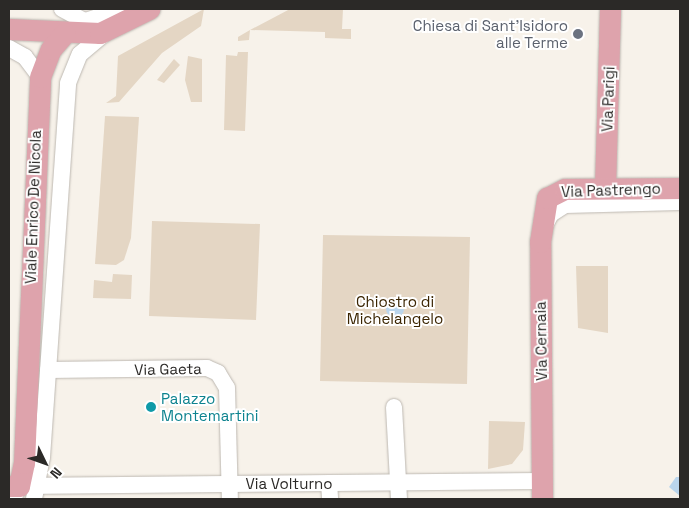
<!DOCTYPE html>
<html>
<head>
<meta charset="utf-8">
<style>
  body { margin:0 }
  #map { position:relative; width:689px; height:508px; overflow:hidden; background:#f7f2ea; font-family:"Space Grotesk",sans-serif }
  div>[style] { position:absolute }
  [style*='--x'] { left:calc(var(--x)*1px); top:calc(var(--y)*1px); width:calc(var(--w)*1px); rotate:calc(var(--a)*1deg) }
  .green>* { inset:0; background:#e4d6c4 }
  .water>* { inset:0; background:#bad5ec }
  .round { border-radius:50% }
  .roads { filter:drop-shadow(0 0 1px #bdb8b1) drop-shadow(0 0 1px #bdb8b1) }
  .minor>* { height:16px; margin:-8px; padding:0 8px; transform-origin:8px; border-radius:8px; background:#fff }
  .major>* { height:21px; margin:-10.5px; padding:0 10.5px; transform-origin:10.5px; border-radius:10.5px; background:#dea3ac }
  .dots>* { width:14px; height:14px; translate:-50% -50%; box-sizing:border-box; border:2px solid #fff; border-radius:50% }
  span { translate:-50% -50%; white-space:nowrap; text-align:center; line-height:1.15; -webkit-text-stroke:4px #fff; paint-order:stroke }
  .worship-label { font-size:15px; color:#5b616d }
  .right { translate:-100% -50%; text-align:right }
  .street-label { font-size:15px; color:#2b2927 }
  .park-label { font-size:15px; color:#3a2400 }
  .culture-label { font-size:15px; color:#0d838f }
  .left { translate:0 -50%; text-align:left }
  .frame { position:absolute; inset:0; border:10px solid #2b2927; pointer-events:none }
  .north { position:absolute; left:20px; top:438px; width:50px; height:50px; -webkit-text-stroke:4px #fff; paint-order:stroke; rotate:132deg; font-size:14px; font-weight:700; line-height:20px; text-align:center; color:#2b2927 }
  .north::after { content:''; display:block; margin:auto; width:18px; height:22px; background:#2b2927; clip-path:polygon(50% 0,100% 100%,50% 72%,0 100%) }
</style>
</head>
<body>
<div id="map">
  <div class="green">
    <div style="clip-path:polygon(204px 9px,201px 26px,162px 53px,119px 102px,106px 103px,116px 96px,118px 56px)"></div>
    <div style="clip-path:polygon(290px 9px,343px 9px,342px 29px,351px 29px,351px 39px,325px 38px,325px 32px,250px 30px,249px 40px,238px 41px,238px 37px,250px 30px)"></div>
    <div style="clip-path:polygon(238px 52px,248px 52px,245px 131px,224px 130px,226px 55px,237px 56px)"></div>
    <div style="clip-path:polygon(188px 56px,202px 59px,202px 102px,191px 102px,185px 80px)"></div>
    <div style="clip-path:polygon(174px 59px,180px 65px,164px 83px,157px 80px)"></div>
    <div style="clip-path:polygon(105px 116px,139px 117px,131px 238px,124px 260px,116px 265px,95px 264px)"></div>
    <div style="clip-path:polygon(152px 221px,260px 224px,256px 320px,149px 316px)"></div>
    <div style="clip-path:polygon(323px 235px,470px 237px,467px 384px,320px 381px)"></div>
    <div style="clip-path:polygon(576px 266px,608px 266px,608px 333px,578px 328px)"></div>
    <div style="clip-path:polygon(113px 274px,132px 275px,131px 299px,93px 298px,94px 280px,112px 282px)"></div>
    <div style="clip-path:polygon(489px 421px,525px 422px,523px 450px,512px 464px,488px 469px)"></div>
  </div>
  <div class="water">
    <div class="round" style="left:386px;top:300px;width:18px;height:18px"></div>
    <div style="clip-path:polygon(676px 477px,680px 477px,680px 496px,669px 487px)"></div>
  </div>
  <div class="roads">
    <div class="minor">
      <div style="--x:62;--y:9;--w:26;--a:28"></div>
      <div style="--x:85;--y:21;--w:38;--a:-18"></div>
      <div style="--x:9;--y:48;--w:18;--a:29"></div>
      <div style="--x:25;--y:57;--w:25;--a:53"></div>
      <div style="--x:544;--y:227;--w:15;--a:-62"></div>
      <div style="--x:551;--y:214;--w:17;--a:-33"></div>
      <div style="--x:565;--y:205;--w:115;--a:-1.5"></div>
      <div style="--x:48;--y:370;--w:159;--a:-0.7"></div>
      <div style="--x:207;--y:368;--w:12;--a:24"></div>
      <div style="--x:218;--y:373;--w:17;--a:59"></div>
      <div style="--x:227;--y:388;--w:111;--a:88.5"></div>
      <div style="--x:394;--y:407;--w:92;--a:86.9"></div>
      <div style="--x:329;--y:483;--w:16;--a:86"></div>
      <div style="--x:13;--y:499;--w:14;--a:-65"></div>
      <div style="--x:19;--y:486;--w:522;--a:-0.55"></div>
      <div style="--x:34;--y:499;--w:43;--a:-79.2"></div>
      <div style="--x:42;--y:457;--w:375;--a:-86"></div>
      <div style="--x:68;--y:83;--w:31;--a:-68"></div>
      <div style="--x:80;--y:54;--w:38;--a:-40"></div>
    </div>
    <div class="major">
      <div style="--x:9;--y:29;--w:91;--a:2.5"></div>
      <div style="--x:100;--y:33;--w:55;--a:-26.1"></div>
      <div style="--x:605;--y:188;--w:179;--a:-88.4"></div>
      <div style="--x:9;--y:486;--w:10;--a:0"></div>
      <div style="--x:19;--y:486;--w:24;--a:-78"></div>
      <div style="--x:24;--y:463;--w:386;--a:-87.6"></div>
      <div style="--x:40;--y:77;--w:30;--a:-69"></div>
      <div style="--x:51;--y:49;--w:21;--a:-49"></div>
      <div style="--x:542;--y:499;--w:257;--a:-90.4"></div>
      <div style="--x:540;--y:242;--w:45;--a:-81"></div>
      <div style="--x:547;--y:198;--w:20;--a:-27"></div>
      <div style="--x:565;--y:189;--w:115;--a:-0.5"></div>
    </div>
  </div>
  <div class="dots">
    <div style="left:578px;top:34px;background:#6b7280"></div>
    <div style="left:151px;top:407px;background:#0f9aa8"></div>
  </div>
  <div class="worship-label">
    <span class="right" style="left:568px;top:34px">Chiesa di Sant'Isidoro<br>alle Terme</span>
  </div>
  <div class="street-label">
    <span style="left:608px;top:99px;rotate:-88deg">Via Parigi</span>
    <span style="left:611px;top:190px;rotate:-2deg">Via Pastrengo</span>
    <span style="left:33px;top:207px;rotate:-88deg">Viale Enrico De Nicola</span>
    <span style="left:541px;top:341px;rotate:-91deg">Via Cernaia</span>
    <span style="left:168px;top:369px;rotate:-1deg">Via Gaeta</span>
    <span style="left:289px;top:484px">Via Volturno</span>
  </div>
  <div class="park-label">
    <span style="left:395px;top:310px">Chiostro di<br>Michelangelo</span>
  </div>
  <div class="culture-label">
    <span class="left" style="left:161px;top:407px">Palazzo<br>Montemartini</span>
  </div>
  <div class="frame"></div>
  <div class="north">N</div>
</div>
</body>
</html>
